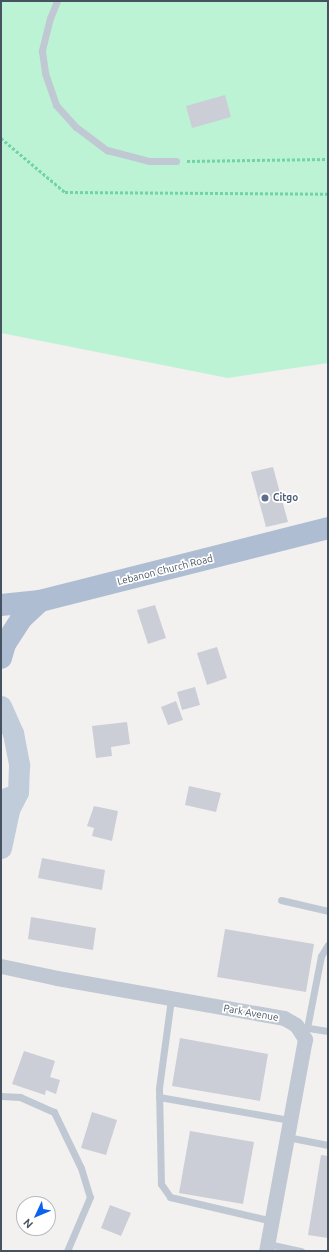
<!DOCTYPE html>
<html>
<head>
<meta charset="utf-8">
<style>
  body { margin:0 }
  #map { position:relative; width:329px; height:1252px; overflow:hidden; background:#f3f0f0; font-family:Ubuntu,sans-serif }
  div>[style] { position:absolute }
  [style*='--x'] { left:calc(var(--x)*1px); top:calc(var(--y)*1px); width:calc(var(--w)*1px); rotate:calc(var(--a)*1deg) }
  .green>* { inset:0; background:#bcf3d4 }
  .building>* { inset:0; background:#cbced6 }
  .path>* { height:2.5px; margin-top:-1.25px; transform-origin:0; background:repeating-linear-gradient(90deg,#71d4a9 0 3px,transparent 0 5px) }
  .service>* { height:7px; margin:-3.5px; padding:0 3.5px; transform-origin:3.5px; border-radius:3.5px; background:#c0c9d3 }
  .minor>* { height:15px; margin:-7.5px; padding:0 7.5px; transform-origin:7.5px; border-radius:7.5px; background:#c0c9d3 }
  .secondary>* { height:21px; margin:-10.5px; padding:0 10.5px; transform-origin:10.5px; border-radius:10.5px; background:#c1ccda }
  .primary>* { height:22px; margin:-11px; padding:0 11px; transform-origin:11px; border-radius:11px; background:#aebdd1 }
  .dots>* { width:11px; height:11px; translate:-50% -50%; box-sizing:border-box; border:2px solid #fff; border-radius:50% }
  span { translate:-50% -50%; white-space:nowrap; text-align:center; line-height:1.15; -webkit-text-stroke:3.5px #fff; paint-order:stroke }
  .service-label { font-size:10px; color:#4e5e75; font-weight:700 }
  .left { translate:0 -50%; text-align:left }
  .street-label { font-size:10px; color:#46525f }
  .frame { position:absolute; inset:0; border:2px solid #46525f; pointer-events:none }
  .north { position:absolute; left:16px; top:1196px; width:40px; height:40px; box-sizing:border-box; background:#fff; border:1px solid #b5babf; border-radius:50%; rotate:226deg; font-size:11px; font-weight:700; line-height:16px; text-align:center; color:#46525f }
  .north::after { content:''; display:block; margin:auto; width:14px; height:18px; background:#0b62f1; clip-path:polygon(50% 0,100% 100%,50% 72%,0 100%) }
</style>
</head>
<body>
<div id="map">
  <div class="green">
    <div style="clip-path:polygon(1px 1px,328px 1px,328px 363px,228px 378px,1px 333px)"></div>
  </div>
  <div class="building">
    <div style="clip-path:polygon(225px 95px,231px 117px,192px 128px,186px 106px)"></div>
    <div style="clip-path:polygon(273px 467px,288px 522px,266px 527px,251px 472px)"></div>
    <div style="clip-path:polygon(155px 605px,166px 638px,148px 644px,137px 610px)"></div>
    <div style="clip-path:polygon(217px 647px,227px 678px,207px 685px,197px 653px)"></div>
    <div style="clip-path:polygon(195px 687px,200px 705px,182px 710px,177px 692px)"></div>
    <div style="clip-path:polygon(176px 701px,183px 720px,168px 725px,161px 707px)"></div>
    <div style="clip-path:polygon(127px 722px,130px 744px,111px 747px,112px 756px,96px 758px,92px 726px)"></div>
    <div style="clip-path:polygon(189px 786px,221px 793px,216px 812px,185px 805px)"></div>
    <div style="clip-path:polygon(94px 806px,118px 811px,112px 841px,92px 836px,94px 828px,87px 826px)"></div>
    <div style="clip-path:polygon(42px 858px,105px 870px,102px 890px,38px 878px)"></div>
    <div style="clip-path:polygon(31px 917px,96px 928px,93px 950px,28px 939px)"></div>
    <div style="clip-path:polygon(225px 929px,314px 944px,306px 992px,217px 977px)"></div>
    <div style="clip-path:polygon(180px 1038px,268px 1054px,260px 1101px,172px 1086px)"></div>
    <div style="clip-path:polygon(24px 1051px,55px 1061px,50px 1077px,60px 1080px,56px 1094px,46px 1090px,45px 1095px,12px 1084px)"></div>
    <div style="clip-path:polygon(92px 1112px,117px 1120px,106px 1155px,81px 1148px)"></div>
    <div style="clip-path:polygon(190px 1131px,254px 1142px,243px 1204px,179px 1193px)"></div>
    <div style="clip-path:polygon(321px 1155px,328px 1156px,328px 1238px,308px 1235px)"></div>
    <div style="clip-path:polygon(110px 1205px,131px 1213px,121px 1236px,101px 1228px)"></div>
  </div>
  <div class="path">
    <div style="--x:1;--y:138;--w:84;--a:40.2"></div>
    <div style="--x:65;--y:192;--w:263;--a:0.4"></div>
    <div style="--x:187;--y:161;--w:141;--a:-0.8"></div>
  </div>
  <div class="service">
    <div style="--x:57;--y:1;--w:18;--a:112"></div>
    <div style="--x:50;--y:18;--w:34;--a:104"></div>
    <div style="--x:42;--y:51;--w:22;--a:82"></div>
    <div style="--x:45;--y:73;--w:34;--a:71"></div>
    <div style="--x:56;--y:105;--w:30;--a:48"></div>
    <div style="--x:76;--y:127;--w:39;--a:37"></div>
    <div style="--x:107;--y:150;--w:43;--a:14.7"></div>
    <div style="--x:149;--y:161;--w:27;--a:0"></div>
    <div style="--x:281;--y:900;--w:48;--a:13.2"></div>
    <div style="--x:171;--y:999;--w:90;--a:97.7"></div>
    <div style="--x:159;--y:1088;--w:96;--a:88.8"></div>
    <div style="--x:161;--y:1184;--w:16;--a:55"></div>
    <div style="--x:170;--y:1197;--w:105;--a:13.2"></div>
    <div style="--x:302;--y:1027;--w:26;--a:9"></div>
    <div style="--x:307;--y:1028;--w:73;--a:-79"></div>
    <div style="--x:321;--y:956;--w:13;--a:-58"></div>
    <div style="--x:1;--y:1096;--w:19;--a:3"></div>
    <div style="--x:20;--y:1097;--w:37;--a:24"></div>
    <div style="--x:54;--y:1112;--w:62;--a:64.3"></div>
    <div style="--x:81;--y:1168;--w:30;--a:73"></div>
    <div style="--x:90;--y:1197;--w:59;--a:113.1"></div>
    <div style="--x:159;--y:1097;--w:133;--a:10"></div>
    <div style="--x:287;--y:1137;--w:42;--a:11"></div>
    <div style="--x:268;--y:1244;--w:34;--a:12"></div>
  </div>
  <div class="minor">
    <div style="--x:1;--y:966;--w:57;--a:12.1"></div>
    <div style="--x:57;--y:978;--w:230;--a:10"></div>
    <div style="--x:284;--y:1018;--w:14;--a:30"></div>
    <div style="--x:296;--y:1025;--w:17;--a:57"></div>
    <div style="--x:305;--y:1039;--w:216;--a:100.4"></div>
  </div>
  <div class="secondary">
    <div style="--x:1;--y:706;--w:30;--a:66"></div>
    <div style="--x:13;--y:733;--w:33;--a:79"></div>
    <div style="--x:19;--y:765;--w:27;--a:92"></div>
    <div style="--x:18;--y:792;--w:20;--a:117"></div>
    <div style="--x:1;--y:848;--w:39;--a:-78"></div>
    <div style="--x:9;--y:810;--w:13;--a:-94"></div>
  </div>
  <div class="primary">
    <div style="--x:1;--y:605;--w:39;--a:-6"></div>
    <div style="--x:40;--y:601;--w:297;--a:-14.2"></div>
    <div style="--x:1;--y:658;--w:15;--a:-74"></div>
    <div style="--x:5;--y:644;--w:30;--a:-57"></div>
    <div style="--x:21;--y:619;--w:26;--a:-43"></div>
  </div>
  <div class="dots">
    <div style="left:265px;top:498px;background:#5c6f8a"></div>
  </div>
  <div class="service-label">
    <span class="left" style="left:273px;top:498px">Citgo</span>
  </div>
  <div class="street-label">
    <span style="left:165px;top:570px;rotate:-14deg">Lebanon Church Road</span>
    <span style="left:251px;top:1013px;rotate:10deg">Park Avenue</span>
  </div>
  <div class="frame"></div>
  <div class="north">N</div>
</div>
</body>
</html>
